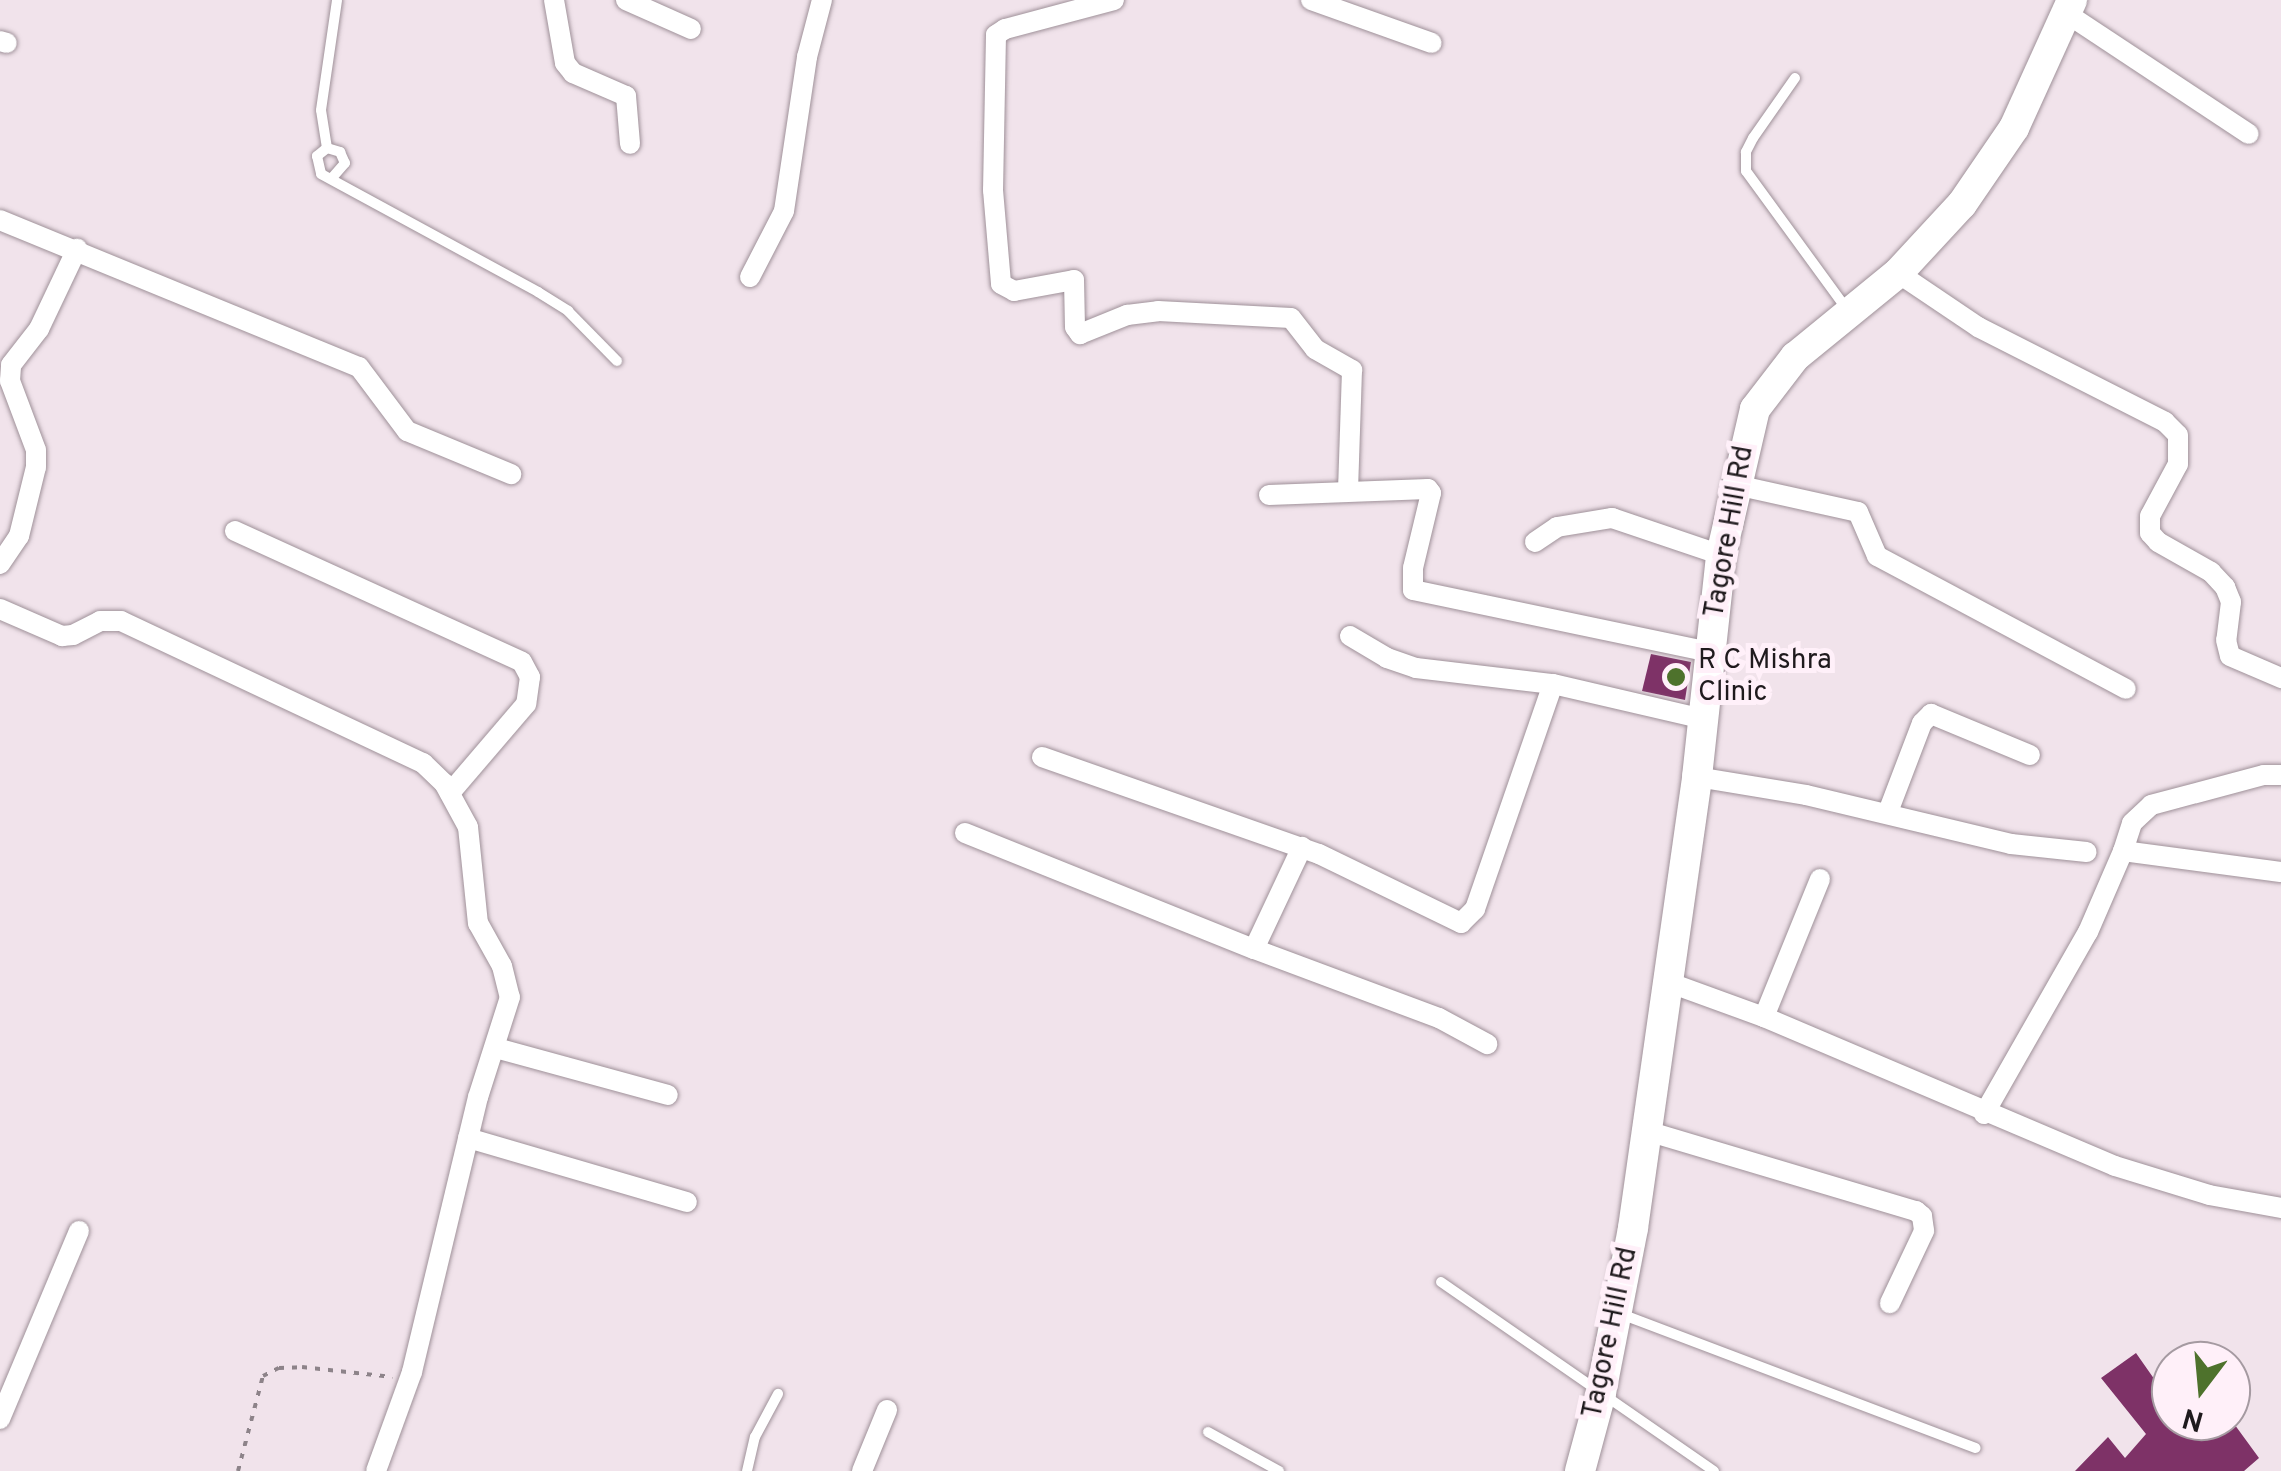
<!DOCTYPE html>
<html>
<head>
<meta charset="utf-8">
<style>
  body { margin:0 }
  #map { position:relative; width:2281px; height:1471px; overflow:hidden; background:#f1e3eb; font-family:Overpass,sans-serif }
  div>[style] { position:absolute }
  [style*='--x'] { left:calc(var(--x)*1px); top:calc(var(--y)*1px); width:calc(var(--w)*1px); rotate:calc(var(--a)*1deg) }
  .building>* { inset:0; background:#7e3267 }
  .path>* { height:4px; margin-top:-2px; transform-origin:0; background:repeating-linear-gradient(90deg,#8d8389 0 5px,transparent 0 13px) }
  .roads { filter:drop-shadow(0 0 2px #9f9199) drop-shadow(0 0 2px #9f9199) }
  .service>* { height:10px; margin:-5px; padding:0 5px; transform-origin:5px; border-radius:5px; background:#fff }
  .minor>* { height:20px; margin:-10px; padding:0 10px; transform-origin:10px; border-radius:10px; background:#fff }
  .secondary>* { height:30px; margin:-15px; padding:0 15px; transform-origin:15px; border-radius:15px; background:#fff }
  .dots>* { width:28px; height:28px; translate:-50% -50%; box-sizing:border-box; border:5px solid #fff0f9; border-radius:50% }
  span { translate:-50% -50%; white-space:nowrap; text-align:center; line-height:1.15; -webkit-text-stroke:10px #fff0f9; paint-order:stroke }
  .street-label { font-size:28px; color:#1f1a1d }
  .poi-label { font-size:28px; color:#1f1a1d }
  .left { translate:0 -50%; text-align:left }
  .north { position:absolute; left:2151px; top:1341px; width:100px; height:100px; box-sizing:border-box; background:#fff0f9; border:2px solid #a59aa1; border-radius:50%; rotate:196deg; font-size:28px; font-weight:700; line-height:40px; text-align:center; color:#1f1a1d }
  .north::after { content:''; display:block; margin:auto; width:35px; height:45px; background:#4e722c; clip-path:polygon(50% 0,100% 100%,50% 72%,0 100%) }
</style>
</head>
<body>
<div id="map">
  <div class="building">
    <div style="clip-path:polygon(1651px 654px,1691px 662px,1685px 700px,1642px 691px)"></div>
    <div style="clip-path:polygon(2136px 1353px,2171px 1403px,2171px 1421px,2232px 1421px,2259px 1458px,2244px 1471px,2075px 1471px,2108px 1437px,2125px 1458px,2146px 1434px,2101px 1378px)"></div>
  </div>
  <div class="path">
    <div style="--x:238;--y:1471;--w:98;--a:-75.3"></div>
    <div style="--x:263;--y:1376;--w:18;--a:-27"></div>
    <div style="--x:279;--y:1368;--w:23;--a:-2"></div>
    <div style="--x:302;--y:1367;--w:91;--a:6.3"></div>
  </div>
  <div class="roads">
    <div class="service">
      <div style="--x:1795;--y:78;--w:73;--a:125"></div>
      <div style="--x:1753;--y:138;--w:16;--a:117"></div>
      <div style="--x:1746;--y:152;--w:19;--a:90"></div>
      <div style="--x:1746;--y:171;--w:175;--a:53.9"></div>
      <div style="--x:327;--y:148;--w:13;--a:141"></div>
      <div style="--x:317;--y:156;--w:18;--a:77"></div>
      <div style="--x:321;--y:174;--w:247;--a:28.5"></div>
      <div style="--x:538;--y:292;--w:36;--a:32"></div>
      <div style="--x:568;--y:311;--w:70;--a:45.6"></div>
      <div style="--x:327;--y:148;--w:38;--a:-99"></div>
      <div style="--x:321;--y:110;--w:111;--a:-81.7"></div>
      <div style="--x:327;--y:148;--w:14;--a:17"></div>
      <div style="--x:340;--y:152;--w:12;--a:66"></div>
      <div style="--x:345;--y:163;--w:18;--a:131"></div>
      <div style="--x:1441;--y:1282;--w:332;--a:34.7"></div>
      <div style="--x:1621;--y:1314;--w:379;--a:20.7"></div>
      <div style="--x:1208;--y:1432;--w:81;--a:28.8"></div>
      <div style="--x:747;--y:1471;--w:35;--a:-77"></div>
      <div style="--x:755;--y:1437;--w:49;--a:-61.9"></div>
    </div>
    <div class="minor">
      <div style="--x:554;--y:0;--w:64;--a:80.1"></div>
      <div style="--x:565;--y:63;--w:13;--a:51"></div>
      <div style="--x:573;--y:73;--w:58;--a:23.5"></div>
      <div style="--x:626;--y:96;--w:48;--a:85.2"></div>
      <div style="--x:626;--y:0;--w:71;--a:24"></div>
      <div style="--x:1114;--y:0;--w:113;--a:165.1"></div>
      <div style="--x:1005;--y:29;--w:11;--a:146"></div>
      <div style="--x:996;--y:35;--w:155;--a:91.1"></div>
      <div style="--x:993;--y:190;--w:94;--a:85.1"></div>
      <div style="--x:1001;--y:284;--w:15;--a:28"></div>
      <div style="--x:1014;--y:291;--w:61;--a:-10.4"></div>
      <div style="--x:1074;--y:280;--w:47;--a:88.8"></div>
      <div style="--x:1075;--y:327;--w:9;--a:54"></div>
      <div style="--x:1080;--y:334;--w:51;--a:-22"></div>
      <div style="--x:1127;--y:315;--w:31;--a:-7"></div>
      <div style="--x:1158;--y:311;--w:133;--a:3"></div>
      <div style="--x:1291;--y:318;--w:39;--a:52"></div>
      <div style="--x:1315;--y:349;--w:43;--a:29.6"></div>
      <div style="--x:1352;--y:370;--w:120;--a:91.9"></div>
      <div style="--x:1311;--y:0;--w:128;--a:19.6"></div>
      <div style="--x:2066;--y:13;--w:219;--a:33.5"></div>
      <div style="--x:0;--y:41;--w:7;--a:16"></div>
      <div style="--x:0;--y:220;--w:388;--a:22.3"></div>
      <div style="--x:359;--y:367;--w:80;--a:53.1"></div>
      <div style="--x:407;--y:431;--w:113;--a:22.5"></div>
      <div style="--x:1898;--y:273;--w:97;--a:34"></div>
      <div style="--x:1978;--y:327;--w:210;--a:26.9"></div>
      <div style="--x:2165;--y:422;--w:18;--a:45"></div>
      <div style="--x:2178;--y:435;--w:29;--a:90"></div>
      <div style="--x:2178;--y:464;--w:59;--a:118.3"></div>
      <div style="--x:2150;--y:516;--w:17;--a:90"></div>
      <div style="--x:2150;--y:533;--w:12;--a:48"></div>
      <div style="--x:2158;--y:542;--w:61;--a:29.5"></div>
      <div style="--x:2211;--y:572;--w:21;--a:47"></div>
      <div style="--x:2225;--y:587;--w:16;--a:68"></div>
      <div style="--x:2231;--y:602;--w:38;--a:97"></div>
      <div style="--x:2226;--y:640;--w:16;--a:76"></div>
      <div style="--x:2230;--y:656;--w:56;--a:23.3"></div>
      <div style="--x:750;--y:277;--w:74;--a:-62.7"></div>
      <div style="--x:784;--y:211;--w:156;--a:-81.5"></div>
      <div style="--x:807;--y:57;--w:59;--a:-75.3"></div>
      <div style="--x:1736;--y:485;--w:125;--a:12.5"></div>
      <div style="--x:1858;--y:512;--w:48;--a:66.6"></div>
      <div style="--x:1877;--y:556;--w:282;--a:28.1"></div>
      <div style="--x:1269;--y:495;--w:159;--a:-2.2"></div>
      <div style="--x:1428;--y:489;--w:5;--a:53"></div>
      <div style="--x:1431;--y:493;--w:77;--a:103.5"></div>
      <div style="--x:1413;--y:568;--w:22;--a:90"></div>
      <div style="--x:1413;--y:590;--w:303;--a:11.8"></div>
      <div style="--x:235;--y:531;--w:315;--a:24.5"></div>
      <div style="--x:522;--y:662;--w:17;--a:62"></div>
      <div style="--x:530;--y:677;--w:27;--a:98"></div>
      <div style="--x:526;--y:704;--w:117;--a:130.5"></div>
      <div style="--x:1535;--y:542;--w:27;--a:-34"></div>
      <div style="--x:1557;--y:527;--w:56;--a:-9.3"></div>
      <div style="--x:1612;--y:518;--w:115;--a:18.7"></div>
      <div style="--x:0;--y:564;--w:34;--a:-56"></div>
      <div style="--x:19;--y:536;--w:71;--a:-76.2"></div>
      <div style="--x:36;--y:467;--w:17;--a:-90"></div>
      <div style="--x:36;--y:450;--w:74;--a:-110.6"></div>
      <div style="--x:10;--y:381;--w:16;--a:-86"></div>
      <div style="--x:11;--y:365;--w:46;--a:-52.1"></div>
      <div style="--x:39;--y:329;--w:89;--a:-64.6"></div>
      <div style="--x:0;--y:609;--w:68;--a:23.5"></div>
      <div style="--x:62;--y:636;--w:11;--a:-5"></div>
      <div style="--x:73;--y:635;--w:30;--a:-27"></div>
      <div style="--x:100;--y:621;--w:21;--a:0"></div>
      <div style="--x:121;--y:621;--w:334;--a:25.2"></div>
      <div style="--x:423;--y:763;--w:29;--a:44"></div>
      <div style="--x:444;--y:783;--w:50;--a:61.4"></div>
      <div style="--x:468;--y:827;--w:97;--a:84.1"></div>
      <div style="--x:478;--y:923;--w:49;--a:60.8"></div>
      <div style="--x:502;--y:966;--w:32;--a:76"></div>
      <div style="--x:510;--y:997;--w:105;--a:107.7"></div>
      <div style="--x:478;--y:1097;--w:283;--a:103.5"></div>
      <div style="--x:412;--y:1372;--w:105;--a:110"></div>
      <div style="--x:1350;--y:636;--w:43;--a:30.7"></div>
      <div style="--x:1387;--y:658;--w:31;--a:19"></div>
      <div style="--x:1416;--y:668;--w:138;--a:6.7"></div>
      <div style="--x:1553;--y:684;--w:155;--a:13.1"></div>
      <div style="--x:1042;--y:757;--w:293;--a:19.3"></div>
      <div style="--x:1319;--y:854;--w:158;--a:25.9"></div>
      <div style="--x:1461;--y:923;--w:20;--a:-45"></div>
      <div style="--x:1475;--y:909;--w:238;--a:-70.9"></div>
      <div style="--x:1697;--y:777;--w:110;--a:9.4"></div>
      <div style="--x:1806;--y:795;--w:211;--a:13.4"></div>
      <div style="--x:2011;--y:844;--w:76;--a:6"></div>
      <div style="--x:1888;--y:812;--w:95;--a:-69.1"></div>
      <div style="--x:1922;--y:723;--w:13;--a:-45"></div>
      <div style="--x:1931;--y:714;--w:107;--a:22.5"></div>
      <div style="--x:965;--y:833;--w:311;--a:21.9"></div>
      <div style="--x:1254;--y:949;--w:113;--a:-64.8"></div>
      <div style="--x:2123;--y:851;--w:29;--a:-72"></div>
      <div style="--x:2132;--y:823;--w:26;--a:-43"></div>
      <div style="--x:2151;--y:805;--w:117;--a:-14.9"></div>
      <div style="--x:2264;--y:775;--w:17;--a:0"></div>
      <div style="--x:1254;--y:949;--w:197;--a:20.5"></div>
      <div style="--x:1439;--y:1018;--w:55;--a:28.4"></div>
      <div style="--x:1665;--y:981;--w:105;--a:20"></div>
      <div style="--x:1764;--y:1017;--w:381;--a:23"></div>
      <div style="--x:2115;--y:1166;--w:98;--a:17.1"></div>
      <div style="--x:2209;--y:1195;--w:73;--a:10.2"></div>
      <div style="--x:1764;--y:1017;--w:149;--a:-67.9"></div>
      <div style="--x:496;--y:1048;--w:178;--a:15.3"></div>
      <div style="--x:1984;--y:1114;--w:210;--a:-60.3"></div>
      <div style="--x:2088;--y:932;--w:88;--a:-66.6"></div>
      <div style="--x:2123;--y:851;--w:159;--a:7.6"></div>
      <div style="--x:1647;--y:1131;--w:281;--a:16.6"></div>
      <div style="--x:1916;--y:1211;--w:8;--a:40"></div>
      <div style="--x:1922;--y:1216;--w:15;--a:82"></div>
      <div style="--x:1924;--y:1231;--w:80;--a:115.3"></div>
      <div style="--x:468;--y:1138;--w:228;--a:16.3"></div>
      <div style="--x:0;--y:1419;--w:204;--a:-67.2"></div>
      <div style="--x:862;--y:1471;--w:66;--a:-67.7"></div>
    </div>
    <div class="secondary">
      <div style="--x:1580;--y:1471;--w:81;--a:-74.9"></div>
      <div style="--x:1601;--y:1393;--w:168;--a:-79"></div>
      <div style="--x:1633;--y:1228;--w:456;--a:-81.9"></div>
      <div style="--x:1697;--y:777;--w:223;--a:-83.8"></div>
      <div style="--x:1721;--y:555;--w:150;--a:-76.9"></div>
      <div style="--x:1755;--y:409;--w:66;--a:-52.4"></div>
      <div style="--x:1795;--y:357;--w:133;--a:-39.2"></div>
      <div style="--x:1898;--y:273;--w:94;--a:-47.2"></div>
      <div style="--x:1962;--y:204;--w:92;--a:-55.6"></div>
      <div style="--x:2014;--y:128;--w:141;--a:-65.6"></div>
    </div>
  </div>
  <div class="dots">
    <div style="left:1676px;top:677px;background:#4e722c"></div>
  </div>
  <div class="street-label">
    <span style="left:1730px;top:532px;rotate:-80deg">Tagore Hill Rd</span>
    <span style="left:1611px;top:1333px;rotate:-78deg">Tagore Hill Rd</span>
  </div>
  <div class="poi-label">
    <span class="left" style="left:1698px;top:677px">R C Mishra<br>Clinic</span>
  </div>
  <div class="north">N</div>
</div>
</body>
</html>
